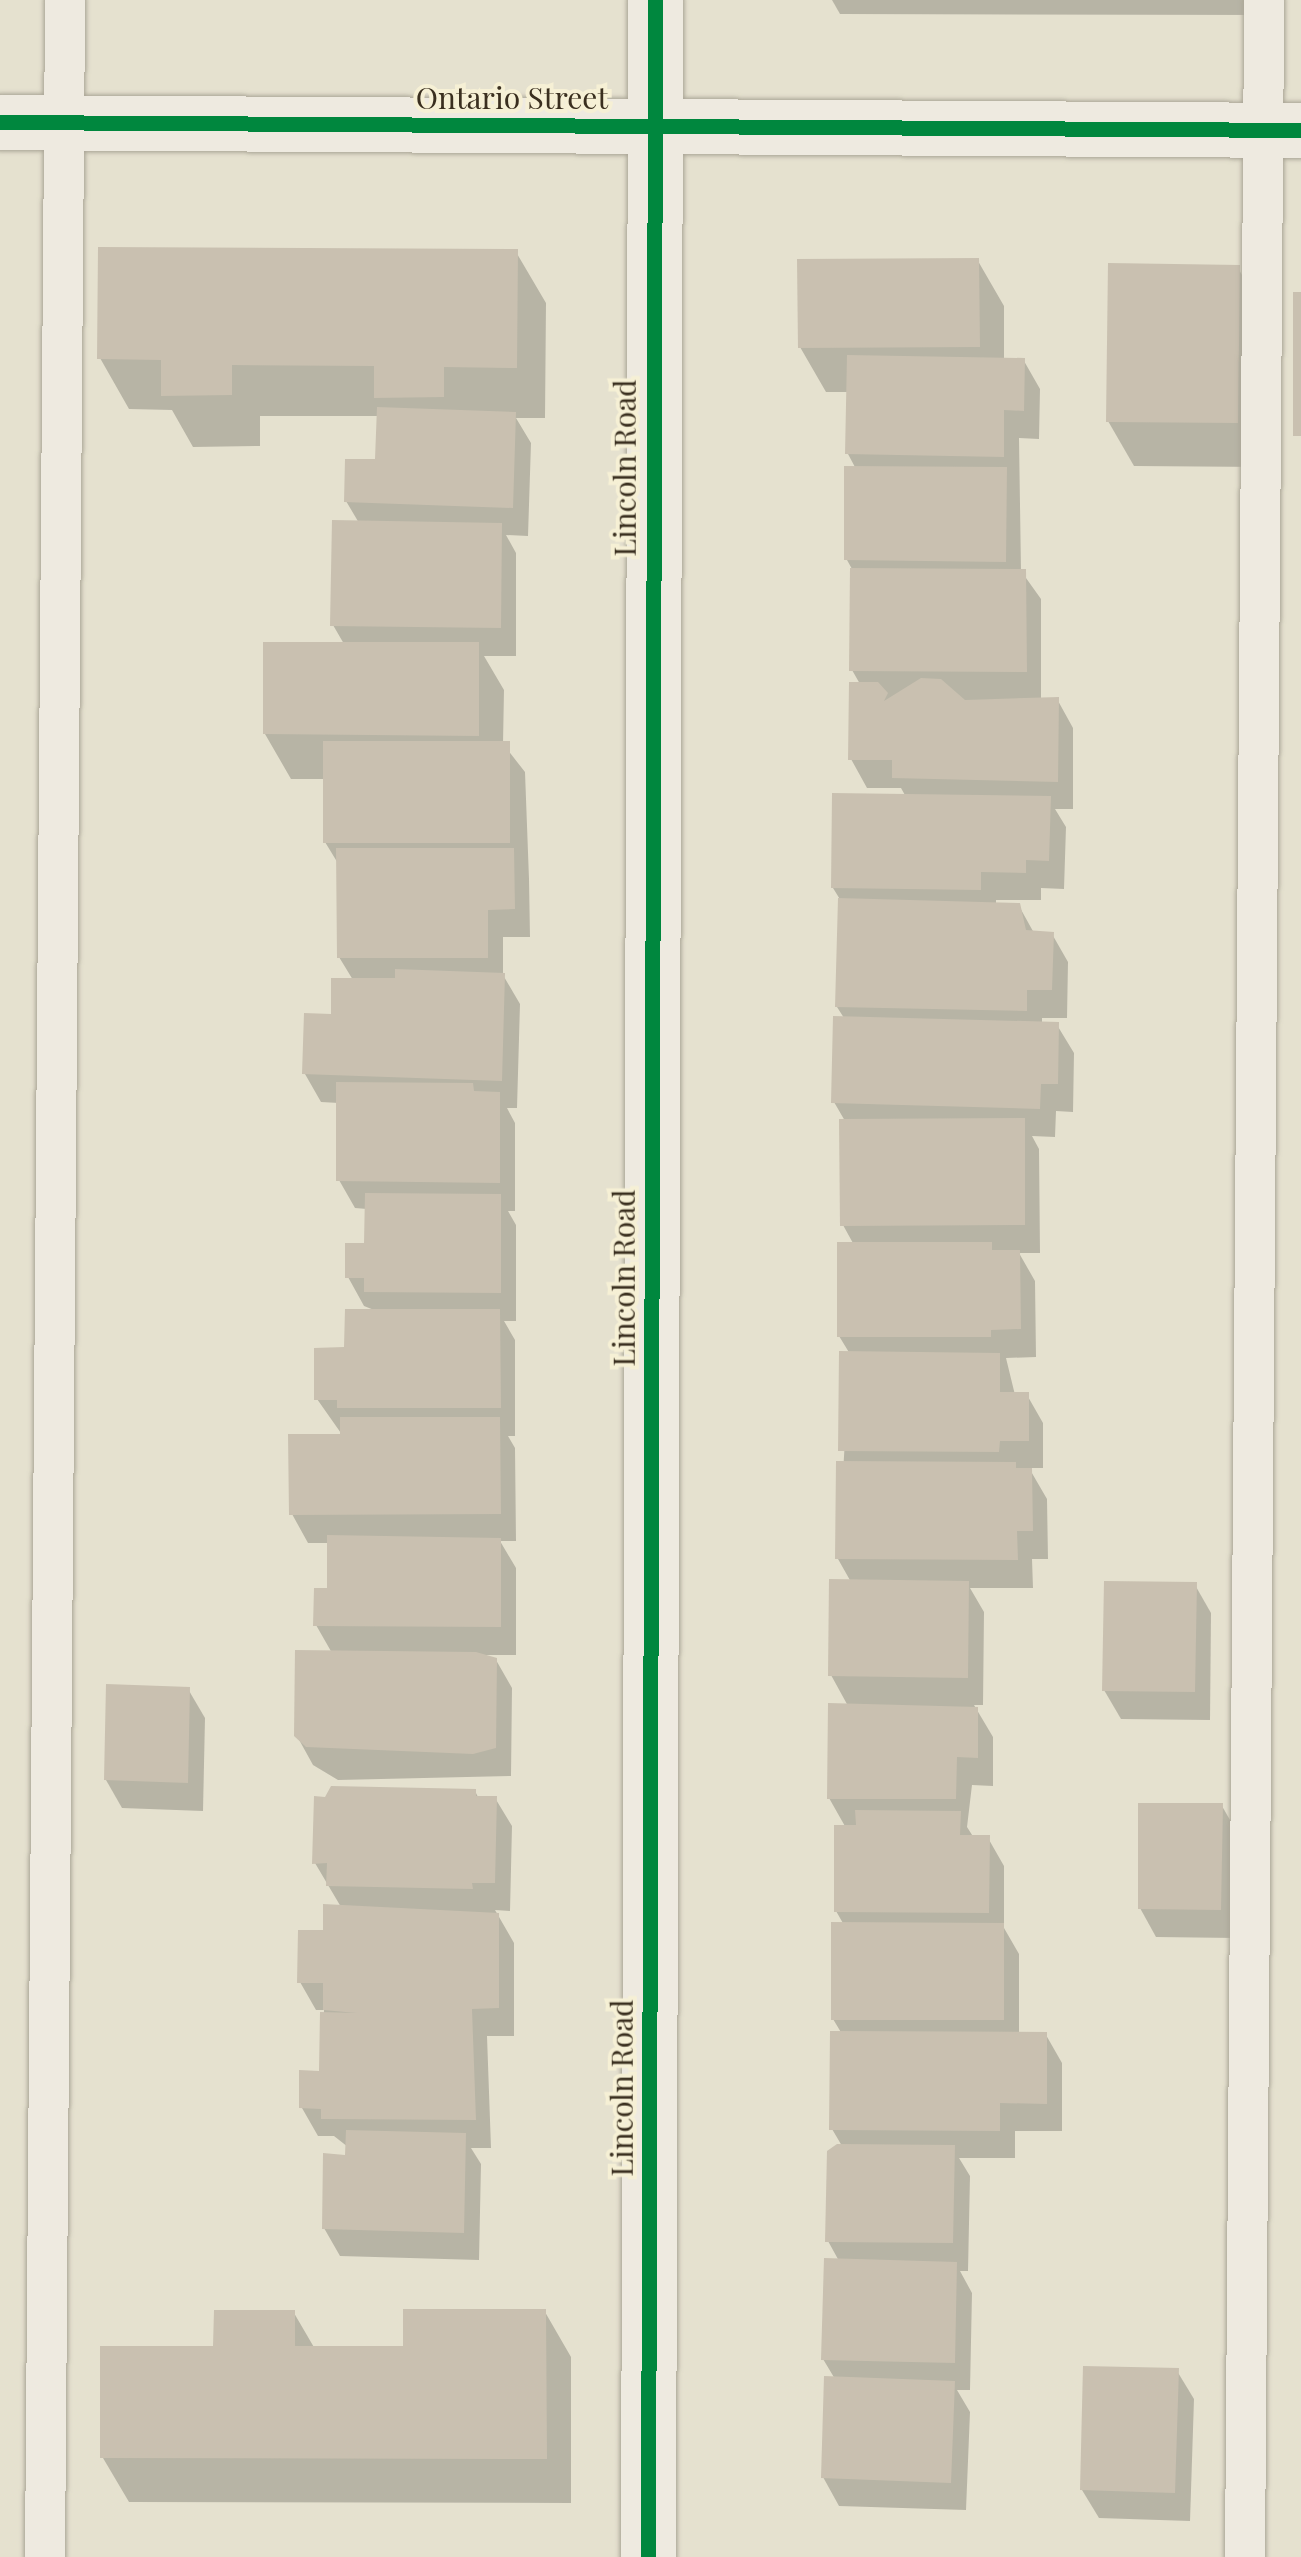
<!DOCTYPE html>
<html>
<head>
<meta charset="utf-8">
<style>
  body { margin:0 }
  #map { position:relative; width:1301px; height:2557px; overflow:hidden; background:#e5e1cf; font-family:"Playfair Display",serif }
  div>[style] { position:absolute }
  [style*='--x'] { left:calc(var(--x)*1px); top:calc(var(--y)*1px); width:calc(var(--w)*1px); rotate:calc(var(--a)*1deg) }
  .shadow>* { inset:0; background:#0003 }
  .building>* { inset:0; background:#c9c0b0 }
  .roads { filter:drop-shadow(0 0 2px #aba697) drop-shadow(0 0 2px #aba697) }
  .service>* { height:40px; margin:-20px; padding:0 20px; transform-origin:20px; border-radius:20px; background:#eeeae0 }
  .minor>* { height:55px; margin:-27.5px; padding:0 27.5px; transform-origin:27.5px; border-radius:27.5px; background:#eeeae0 }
  .cycleway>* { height:15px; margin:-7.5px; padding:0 7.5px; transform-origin:7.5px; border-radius:7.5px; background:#00873e }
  span { translate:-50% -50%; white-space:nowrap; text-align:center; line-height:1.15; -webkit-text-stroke:8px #f6f0d5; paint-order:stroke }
  .street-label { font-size:30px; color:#3a2f1f }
</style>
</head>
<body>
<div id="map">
  <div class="shadow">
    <div style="clip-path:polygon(832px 0,1271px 0,1271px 15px,840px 14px)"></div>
    <div style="clip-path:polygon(516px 252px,546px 303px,545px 418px,516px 418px,531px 443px,528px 536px,506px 535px,516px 553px,516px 656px,484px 656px,504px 690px,503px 744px,525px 772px,529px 879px,530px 937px,503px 937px,503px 975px,520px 1004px,517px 1108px,507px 1108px,515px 1123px,515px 1211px,508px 1211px,516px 1225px,516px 1321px,504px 1321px,515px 1340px,515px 1436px,508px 1436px,515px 1448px,516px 1541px,500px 1541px,516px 1568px,516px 1655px,484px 1655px,496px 1660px,512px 1688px,511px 1776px,338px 1780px,313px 1765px,297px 1736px,332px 1653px,316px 1625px,330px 1591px,330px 1543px,308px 1543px,292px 1514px,343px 1436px,317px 1399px,379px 1312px,364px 1306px,348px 1277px,367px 1246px,367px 1209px,355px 1208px,339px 1180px,339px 1103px,321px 1102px,305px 1074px,353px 980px,339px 957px,339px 865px,325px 842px,325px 779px,291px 779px,265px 734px,344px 644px,333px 625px,359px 523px,346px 501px,378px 462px,379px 416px,260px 416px,260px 446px,193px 447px,172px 410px,129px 409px,100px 358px)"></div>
    <div style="clip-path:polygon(978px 261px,1004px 306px,1004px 360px,1024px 361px,1040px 389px,1039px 439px,1019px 438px,1021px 571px,1041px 599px,1041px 700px,1057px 699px,1073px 728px,1073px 809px,1055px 809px,1066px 827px,1064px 889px,1041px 888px,1041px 900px,996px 900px,996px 905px,1019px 906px,1034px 933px,1052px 934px,1068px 962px,1067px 1018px,1042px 1018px,1042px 1024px,1057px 1025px,1074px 1053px,1073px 1112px,1056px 1111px,1055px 1137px,1032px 1136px,1039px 1149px,1040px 1253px,1019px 1253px,1035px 1281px,1036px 1357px,1006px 1358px,1015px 1395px,1027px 1395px,1043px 1423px,1043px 1468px,1029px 1468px,1047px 1499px,1048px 1559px,1032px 1559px,1033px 1588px,970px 1588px,984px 1612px,983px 1705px,974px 1705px,993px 1737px,993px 1786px,972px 1785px,967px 1827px,974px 1838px,988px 1838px,1004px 1866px,1004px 1928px,1019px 1954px,1019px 2035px,1046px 2035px,1062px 2063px,1062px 2131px,1015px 2131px,1015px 2158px,959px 2158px,970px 2176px,968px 2271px,960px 2271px,972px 2293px,970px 2390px,957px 2390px,970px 2412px,966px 2510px,839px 2506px,823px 2477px,835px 2379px,823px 2359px,839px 2261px,828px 2241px,842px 2146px,832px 2129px,842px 2034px,833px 2019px,844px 1925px,836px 1911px,846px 1828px,829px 1798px,848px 1706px,831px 1675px,851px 1582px,838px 1559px,850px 1354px,839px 1336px,854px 1245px,843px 1225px,845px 1121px,834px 1102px,844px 1018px,837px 1007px,841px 901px,833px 888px,906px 797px,901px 788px,867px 788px,851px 759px,860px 684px,852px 670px,852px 569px,847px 560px,856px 469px,848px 454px,849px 392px,826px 392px,800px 347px)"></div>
    <div style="clip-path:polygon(1238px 268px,1264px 313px,1263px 467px,1134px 466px,1108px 421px)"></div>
    <div style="clip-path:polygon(1195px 1585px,1211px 1613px,1210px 1720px,1121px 1719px,1104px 1690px)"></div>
    <div style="clip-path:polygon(188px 1689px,205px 1718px,203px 1811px,122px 1808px,106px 1780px)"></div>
    <div style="clip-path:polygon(475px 1791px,479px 1799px,495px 1798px,512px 1826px,510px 1911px,495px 1910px,514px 1943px,514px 2036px,487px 2036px,491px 2148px,471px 2148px,481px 2164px,479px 2260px,340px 2256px,324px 2228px,348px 2147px,334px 2136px,318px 2136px,302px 2108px,322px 2074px,324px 2010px,316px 2010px,300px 1982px,341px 1907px,315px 1863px)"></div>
    <div style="clip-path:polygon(1222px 1806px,1238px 1834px,1236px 1938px,1156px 1937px,1140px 1908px)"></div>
    <div style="clip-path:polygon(545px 2312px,571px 2357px,571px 2503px,129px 2502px,103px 2458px,216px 2349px,294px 2313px,315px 2349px,406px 2348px)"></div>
    <div style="clip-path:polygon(1177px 2371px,1194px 2399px,1190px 2521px,1099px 2518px,1082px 2490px)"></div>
  </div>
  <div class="building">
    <div style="clip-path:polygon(98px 247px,518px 249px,517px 368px,444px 367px,444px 397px,374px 398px,374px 366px,232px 365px,232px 395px,161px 396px,161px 360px,97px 359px)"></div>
    <div style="clip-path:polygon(979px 258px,980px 347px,798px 348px,797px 259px)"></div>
    <div style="clip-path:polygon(1108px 263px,1240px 265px,1238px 423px,1106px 422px)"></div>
    <div style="clip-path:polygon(1293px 292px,1301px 292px,1301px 436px,1293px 436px)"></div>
    <div style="clip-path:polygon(847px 355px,1025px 358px,1024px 411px,1004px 410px,1004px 457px,845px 454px)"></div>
    <div style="clip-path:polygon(377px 407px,516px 412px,513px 508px,344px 502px,345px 459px,375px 459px)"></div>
    <div style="clip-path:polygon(844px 466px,1007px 467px,1006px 562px,844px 560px)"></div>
    <div style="clip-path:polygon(332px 520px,502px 523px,501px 628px,330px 626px)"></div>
    <div style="clip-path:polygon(850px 568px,1026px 569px,1027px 672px,849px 671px)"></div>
    <div style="clip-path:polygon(263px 642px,479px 642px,479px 736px,263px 734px)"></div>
    <div style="clip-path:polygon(921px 678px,941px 679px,965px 700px,1059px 697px,1058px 782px,892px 778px,892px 760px,848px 760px,849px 682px,878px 682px,888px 693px,884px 701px)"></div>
    <div style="clip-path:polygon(323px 741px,510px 741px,510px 843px,323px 843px)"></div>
    <div style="clip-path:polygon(832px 793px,1051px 796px,1049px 861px,1026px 860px,1026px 873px,981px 872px,981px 890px,831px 888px)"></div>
    <div style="clip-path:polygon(336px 848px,514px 848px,515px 909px,488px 910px,488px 958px,337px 958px)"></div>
    <div style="clip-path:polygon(838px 898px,1020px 903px,1026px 930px,1054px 932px,1052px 990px,1027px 990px,1027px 1011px,835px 1007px)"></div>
    <div style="clip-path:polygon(395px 969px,505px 973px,502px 1081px,302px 1074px,304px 1013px,331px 1014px,331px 978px,395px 978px)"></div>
    <div style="clip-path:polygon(833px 1016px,1059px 1022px,1058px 1084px,1041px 1084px,1040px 1109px,831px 1103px)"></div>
    <div style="clip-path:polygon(336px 1082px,473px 1083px,474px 1091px,500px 1092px,500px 1183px,336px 1181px)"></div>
    <div style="clip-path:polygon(1025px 1118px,1025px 1225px,840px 1226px,839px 1119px)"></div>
    <div style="clip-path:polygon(365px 1193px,501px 1194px,501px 1293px,364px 1292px,364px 1278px,345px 1278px,345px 1243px,364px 1243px)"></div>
    <div style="clip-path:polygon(837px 1242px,992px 1242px,992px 1250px,1020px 1250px,1021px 1329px,991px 1330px,991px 1337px,837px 1337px)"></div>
    <div style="clip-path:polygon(345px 1309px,500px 1309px,501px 1408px,337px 1408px,337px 1400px,314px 1400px,314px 1348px,344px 1347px)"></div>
    <div style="clip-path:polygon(839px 1351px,1000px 1353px,1000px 1392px,1029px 1392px,1029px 1441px,1000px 1441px,999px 1452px,838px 1451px)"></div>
    <div style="clip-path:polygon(340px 1417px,500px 1417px,501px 1514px,289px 1515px,288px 1434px,340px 1434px)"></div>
    <div style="clip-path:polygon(836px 1461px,1016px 1462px,1016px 1468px,1032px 1468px,1033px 1531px,1017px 1531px,1018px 1560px,835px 1559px)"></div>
    <div style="clip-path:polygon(327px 1535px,501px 1538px,501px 1627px,313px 1626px,314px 1588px,327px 1588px)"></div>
    <div style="clip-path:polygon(829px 1579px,969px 1581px,968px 1678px,828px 1676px)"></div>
    <div style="clip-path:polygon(1104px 1581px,1197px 1582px,1195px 1692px,1102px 1691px)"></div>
    <div style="clip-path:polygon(295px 1650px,476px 1652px,497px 1658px,496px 1748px,473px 1754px,306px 1747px,294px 1736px)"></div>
    <div style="clip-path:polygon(106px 1684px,190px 1687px,188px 1783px,104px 1780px)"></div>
    <div style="clip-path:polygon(828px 1703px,978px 1707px,978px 1758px,957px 1757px,956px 1799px,827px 1799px)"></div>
    <div style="clip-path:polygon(331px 1786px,476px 1789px,476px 1796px,497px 1796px,495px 1883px,472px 1883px,473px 1889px,326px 1886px,327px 1863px,312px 1864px,314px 1796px,325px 1797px)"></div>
    <div style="clip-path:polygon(1138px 1803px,1223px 1803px,1221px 1910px,1138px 1909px)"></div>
    <div style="clip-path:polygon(855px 1810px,961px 1811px,960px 1835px,990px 1835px,989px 1913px,834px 1912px,834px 1825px,856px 1825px)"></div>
    <div style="clip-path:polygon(323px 1904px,499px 1913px,499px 2008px,472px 2009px,476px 2120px,321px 2119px,321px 2109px,299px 2108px,299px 2070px,319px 2071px,320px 2012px,357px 2013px,323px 2010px,323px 1983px,297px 1983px,298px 1930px,323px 1930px)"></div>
    <div style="clip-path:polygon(831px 1922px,1004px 1923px,1004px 2020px,831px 2020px)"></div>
    <div style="clip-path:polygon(830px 2031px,1047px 2032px,1047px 2104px,1000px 2103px,1000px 2131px,829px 2130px)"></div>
    <div style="clip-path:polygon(346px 2130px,466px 2133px,464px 2233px,322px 2229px,323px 2153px,345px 2155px)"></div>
    <div style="clip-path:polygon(837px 2144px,955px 2145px,953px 2243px,825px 2242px,827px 2151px)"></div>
    <div style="clip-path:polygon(824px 2258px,957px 2262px,955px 2363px,821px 2360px)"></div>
    <div style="clip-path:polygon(403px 2309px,546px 2309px,547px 2459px,100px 2458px,100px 2346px,213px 2346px,214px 2310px,295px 2310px,295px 2346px,403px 2346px)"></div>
    <div style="clip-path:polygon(1083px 2366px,1179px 2368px,1175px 2493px,1080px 2490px)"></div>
    <div style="clip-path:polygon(824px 2376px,955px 2381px,951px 2483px,821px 2478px)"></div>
  </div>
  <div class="roads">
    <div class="service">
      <div style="--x:45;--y:2557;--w:2557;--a:-89.55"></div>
      <div style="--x:1245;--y:2557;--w:2557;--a:-89.57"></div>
    </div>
    <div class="minor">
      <div style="--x:0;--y:122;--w:1301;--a:0.35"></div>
      <div style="--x:648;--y:2557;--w:2557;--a:-89.84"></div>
    </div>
  </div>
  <div class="cycleway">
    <div style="--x:0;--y:122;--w:1301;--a:0.35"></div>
    <div style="--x:648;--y:2557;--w:2557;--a:-89.84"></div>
  </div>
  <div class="street-label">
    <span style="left:512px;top:97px">Ontario Street</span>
    <span style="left:624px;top:468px;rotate:-90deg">Lincoln Road</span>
    <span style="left:623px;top:1278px;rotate:-90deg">Lincoln Road</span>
    <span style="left:621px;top:2088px;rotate:-90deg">Lincoln Road</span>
  </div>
</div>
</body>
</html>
